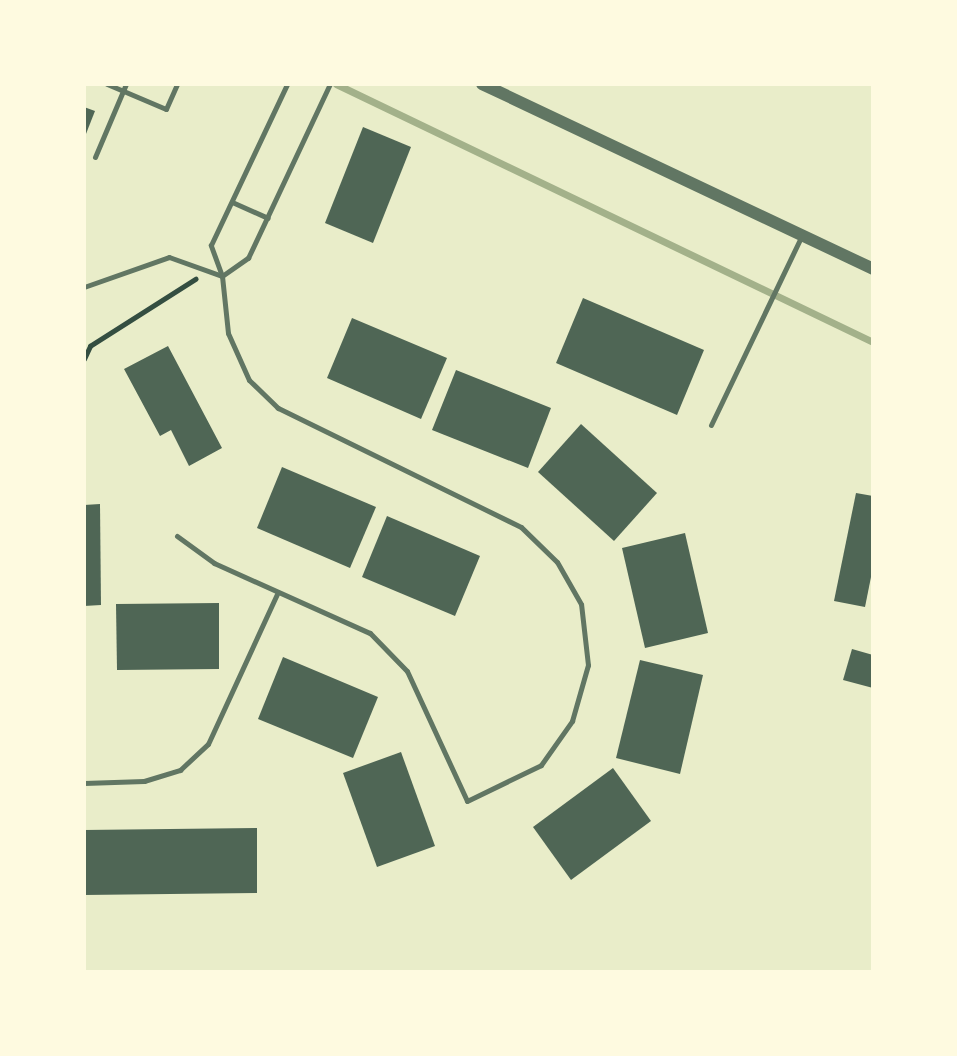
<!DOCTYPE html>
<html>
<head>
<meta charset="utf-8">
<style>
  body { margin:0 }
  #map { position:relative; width:957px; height:1056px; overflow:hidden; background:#e9edc9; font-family:"Work Sans",sans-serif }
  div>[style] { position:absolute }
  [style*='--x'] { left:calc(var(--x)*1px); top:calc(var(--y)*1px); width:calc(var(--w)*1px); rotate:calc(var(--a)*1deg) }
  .stream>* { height:7px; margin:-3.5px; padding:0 3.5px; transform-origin:3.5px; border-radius:3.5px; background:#a3b18a }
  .building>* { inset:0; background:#4f6655 }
  .path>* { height:4.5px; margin:-2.25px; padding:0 2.25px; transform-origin:2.25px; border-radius:2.25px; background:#344e41 }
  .service>* { height:5px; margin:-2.5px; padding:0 2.5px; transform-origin:2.5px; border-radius:2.5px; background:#617663 }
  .tertiary>* { height:12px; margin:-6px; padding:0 6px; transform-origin:6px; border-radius:6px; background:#617663 }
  span { translate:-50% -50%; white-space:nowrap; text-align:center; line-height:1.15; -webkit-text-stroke:5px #fefae0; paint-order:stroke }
  .frame { position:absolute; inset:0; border:86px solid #fefae0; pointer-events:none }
</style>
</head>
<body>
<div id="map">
  <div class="stream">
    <div style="--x:336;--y:84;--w:596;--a:25.66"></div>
  </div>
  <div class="building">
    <div style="clip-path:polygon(84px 107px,95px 111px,84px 139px)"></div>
    <div style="clip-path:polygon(363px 127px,411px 147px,373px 243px,325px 223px)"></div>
    <div style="clip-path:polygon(583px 298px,704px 350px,677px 415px,556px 363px)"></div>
    <div style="clip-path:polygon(352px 318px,447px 358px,421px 419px,327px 378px)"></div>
    <div style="clip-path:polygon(168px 346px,222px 448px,189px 466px,171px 430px,160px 436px,124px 369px)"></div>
    <div style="clip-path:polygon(456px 370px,551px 408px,528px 468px,432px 430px)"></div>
    <div style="clip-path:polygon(581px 424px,657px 493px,614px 541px,538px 472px)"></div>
    <div style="clip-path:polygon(282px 467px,376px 507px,350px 568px,257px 528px)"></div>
    <div style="clip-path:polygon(856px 493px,873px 496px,873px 567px,865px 607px,834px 601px)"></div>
    <div style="clip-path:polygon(100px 504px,101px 605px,84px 606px,84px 505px)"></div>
    <div style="clip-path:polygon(387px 516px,480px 556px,455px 616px,362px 577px)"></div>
    <div style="clip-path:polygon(685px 533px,708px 633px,645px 648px,622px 548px)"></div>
    <div style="clip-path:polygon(219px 603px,219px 669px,117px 670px,116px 604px)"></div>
    <div style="clip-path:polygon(852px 649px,873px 655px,873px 688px,843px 680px)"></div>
    <div style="clip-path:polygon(283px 657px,378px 697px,353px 758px,258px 719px)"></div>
    <div style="clip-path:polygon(640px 660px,703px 675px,680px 774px,616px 758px)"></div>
    <div style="clip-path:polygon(401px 752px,435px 846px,377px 867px,343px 773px)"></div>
    <div style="clip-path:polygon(613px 768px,651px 821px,571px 880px,533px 827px)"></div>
    <div style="clip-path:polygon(257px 828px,257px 893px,84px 895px,84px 830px)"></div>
  </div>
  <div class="path">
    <div style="--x:84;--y:359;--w:14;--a:-65"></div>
    <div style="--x:90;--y:346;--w:125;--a:-32.5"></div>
  </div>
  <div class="service">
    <div style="--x:107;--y:84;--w:64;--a:23"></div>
    <div style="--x:166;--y:109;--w:27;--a:-66"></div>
    <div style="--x:95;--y:157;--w:79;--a:-67"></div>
    <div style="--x:232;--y:202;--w:39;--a:24"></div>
    <div style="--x:222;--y:276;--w:32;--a:-35"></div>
    <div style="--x:248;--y:258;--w:192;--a:-64.8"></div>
    <div style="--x:84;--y:287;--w:90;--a:-19.4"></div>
    <div style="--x:169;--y:257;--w:56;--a:19.7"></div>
    <div style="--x:711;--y:425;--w:211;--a:-64.4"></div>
    <div style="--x:177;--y:536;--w:46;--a:36.1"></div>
    <div style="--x:214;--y:563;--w:171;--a:24.2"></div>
    <div style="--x:370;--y:633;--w:53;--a:45.8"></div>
    <div style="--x:407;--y:671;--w:143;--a:65.2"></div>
    <div style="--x:467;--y:801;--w:82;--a:-25.9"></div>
    <div style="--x:541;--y:765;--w:54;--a:-54.8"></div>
    <div style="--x:572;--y:721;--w:58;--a:-74.1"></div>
    <div style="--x:588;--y:665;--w:61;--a:-96.5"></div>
    <div style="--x:581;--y:604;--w:48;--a:-119.7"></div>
    <div style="--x:557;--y:562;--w:50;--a:-135.8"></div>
    <div style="--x:521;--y:527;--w:271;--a:-153.9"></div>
    <div style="--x:278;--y:408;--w:40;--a:-136"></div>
    <div style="--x:249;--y:380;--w:51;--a:-114.1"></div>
    <div style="--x:228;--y:333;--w:57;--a:-96"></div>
    <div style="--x:222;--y:276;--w:33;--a:-110"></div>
    <div style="--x:211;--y:245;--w:178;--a:-64.7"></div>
    <div style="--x:84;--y:783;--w:60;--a:-1.9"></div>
    <div style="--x:144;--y:781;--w:38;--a:-17"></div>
    <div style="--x:180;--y:770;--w:38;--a:-43"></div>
    <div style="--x:208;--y:744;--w:167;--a:-65.3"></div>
  </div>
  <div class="tertiary">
    <div style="--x:482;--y:84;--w:433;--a:25.3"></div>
  </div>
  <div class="frame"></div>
</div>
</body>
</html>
